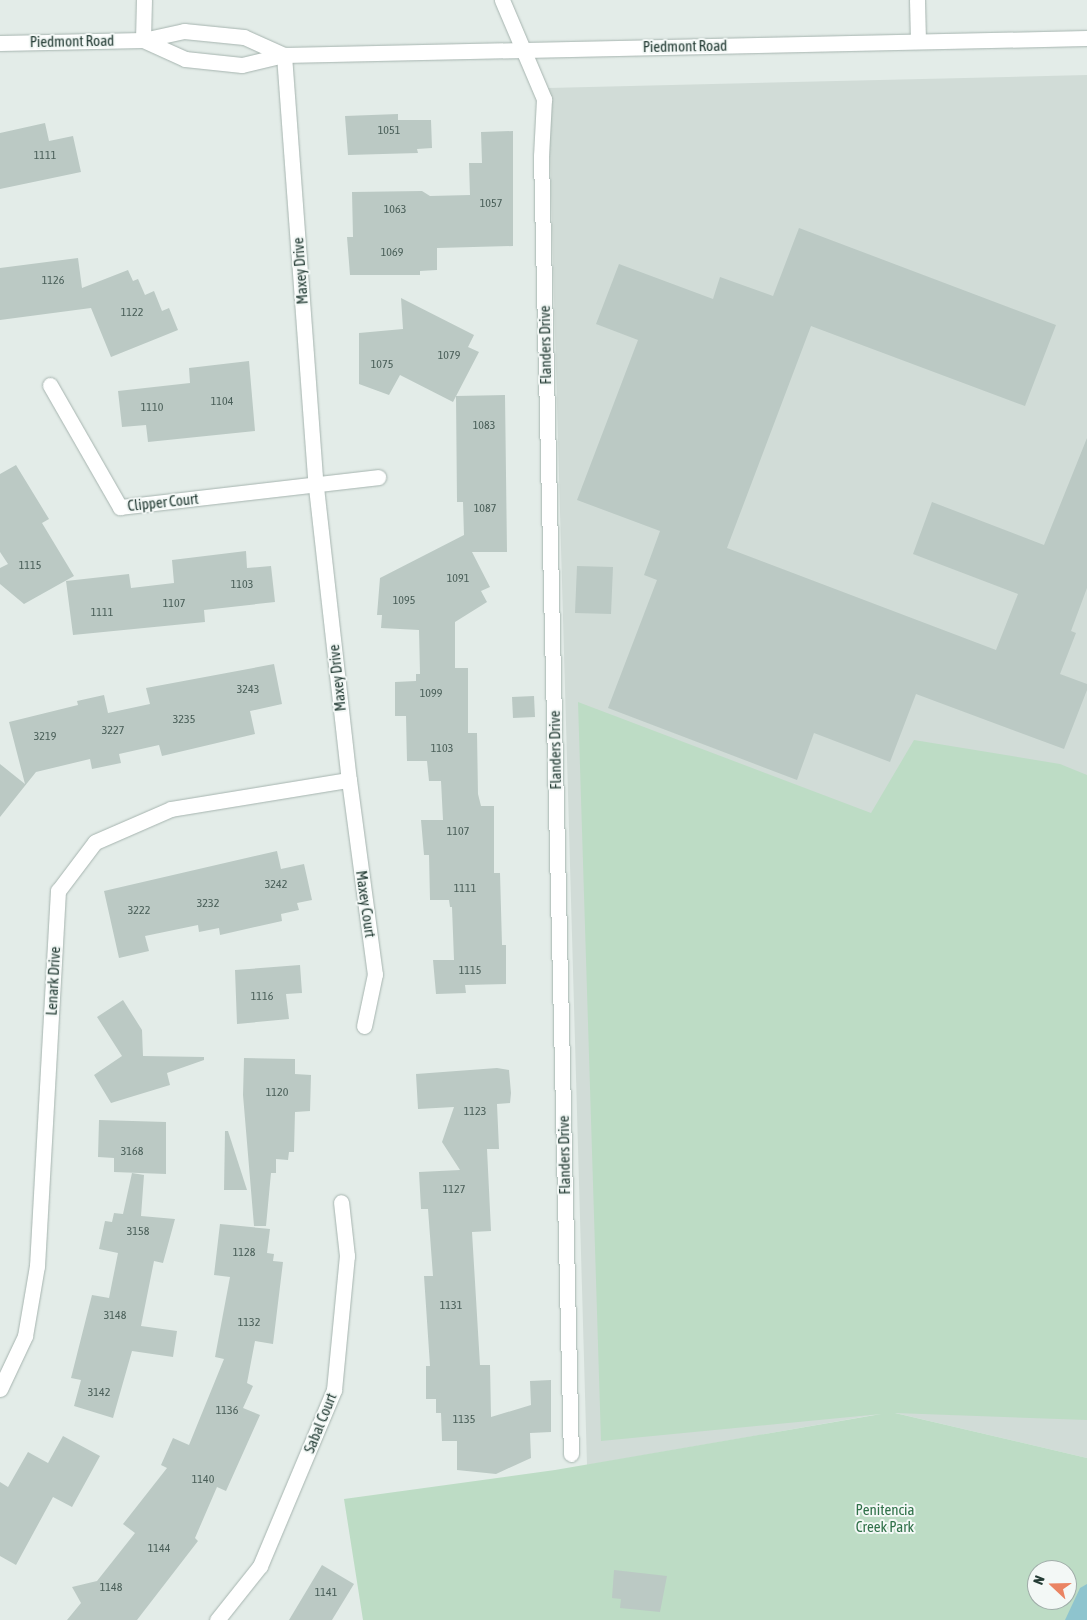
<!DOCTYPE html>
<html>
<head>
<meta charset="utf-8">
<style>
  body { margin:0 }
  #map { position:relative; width:1087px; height:1620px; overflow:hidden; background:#e3ece8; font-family:"Asap Condensed",sans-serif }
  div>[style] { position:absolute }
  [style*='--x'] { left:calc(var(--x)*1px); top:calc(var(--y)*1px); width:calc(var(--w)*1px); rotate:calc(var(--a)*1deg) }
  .built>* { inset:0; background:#d1dcd7 }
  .green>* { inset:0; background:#bddcc5 }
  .water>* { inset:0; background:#8ec4ce }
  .building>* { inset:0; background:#bbc9c4 }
  .roads { filter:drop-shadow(0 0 1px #a6b4af) drop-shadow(0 0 1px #a6b4af) }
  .minor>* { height:15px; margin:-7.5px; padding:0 7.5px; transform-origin:7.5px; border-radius:7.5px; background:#fff }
  .secondary>* { height:15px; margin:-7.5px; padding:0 7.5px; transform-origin:7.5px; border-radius:7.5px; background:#fff }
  span { translate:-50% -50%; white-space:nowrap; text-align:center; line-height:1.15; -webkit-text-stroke:4px #f3f8f6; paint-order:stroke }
  .number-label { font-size:12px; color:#4a5f59 }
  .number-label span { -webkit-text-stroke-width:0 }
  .street-label { font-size:15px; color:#243c35 }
  .park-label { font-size:15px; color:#307149 }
  .north { position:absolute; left:1027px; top:1560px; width:50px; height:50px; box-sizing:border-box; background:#f3f8f6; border:1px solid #a0ada9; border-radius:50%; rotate:291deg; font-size:14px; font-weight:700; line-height:20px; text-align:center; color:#243c35 }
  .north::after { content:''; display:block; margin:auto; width:18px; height:22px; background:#ea8463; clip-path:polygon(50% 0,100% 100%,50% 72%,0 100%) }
</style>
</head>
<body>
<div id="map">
  <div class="built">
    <div style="clip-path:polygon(1087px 75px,1087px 1458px,891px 1412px,587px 1465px,548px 88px)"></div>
  </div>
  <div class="green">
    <div style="clip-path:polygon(evenodd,578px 702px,871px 813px,914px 740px,1060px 764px,1087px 775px,1087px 1420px,895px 1413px,1087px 1458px,1087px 1620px,363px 1620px,344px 1499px,555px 1470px,881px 1414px,601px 1441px,578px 702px,1037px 1570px,1067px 1570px,1067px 1600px,1037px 1600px,1037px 1570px)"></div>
  </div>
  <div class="water">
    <div style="clip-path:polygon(1087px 1584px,1087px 1620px,1065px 1620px,1080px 1588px)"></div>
  </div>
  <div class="building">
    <div style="clip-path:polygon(398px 114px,398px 120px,431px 120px,432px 148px,417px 149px,418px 153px,348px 155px,345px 116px)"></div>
    <div style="clip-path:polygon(45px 123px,49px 141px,73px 136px,81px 172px,0 189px,0 133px)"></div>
    <div style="clip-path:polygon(513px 131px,513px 246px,437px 248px,437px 270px,420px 271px,420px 275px,350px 275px,347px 237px,353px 237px,352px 192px,422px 191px,430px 196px,470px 195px,469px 163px,482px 163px,481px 132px)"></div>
    <div style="clip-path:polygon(799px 228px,1056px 325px,1025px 406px,811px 326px,727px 548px,996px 650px,1018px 594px,913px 554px,932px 502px,1044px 545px,1087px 438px,1087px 588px,1071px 631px,1076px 633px,1060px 674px,1087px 684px,1087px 690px,1064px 749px,916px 694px,890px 762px,814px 733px,797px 780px,608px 708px,657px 580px,644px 575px,660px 531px,577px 500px,638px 340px,596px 324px,619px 264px,713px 299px,720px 277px,773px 296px)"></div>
    <div style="clip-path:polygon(78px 258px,82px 288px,128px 270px,133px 281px,138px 279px,145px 295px,154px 291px,162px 311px,169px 308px,178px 330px,111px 357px,91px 308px,0 320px,0 268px)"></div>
    <div style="clip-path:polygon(401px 298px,474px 335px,468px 347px,479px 352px,453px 402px,400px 375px,389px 395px,359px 384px,359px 333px,403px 329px)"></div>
    <div style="clip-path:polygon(249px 361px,255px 431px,148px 442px,146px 425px,122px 427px,118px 391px,190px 383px,189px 368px)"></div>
    <div style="clip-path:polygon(505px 395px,507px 552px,472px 552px,490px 587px,481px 591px,487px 602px,455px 622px,455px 668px,468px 668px,468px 733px,477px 733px,478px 794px,481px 806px,494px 806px,494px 873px,500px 873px,502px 945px,506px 945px,506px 984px,465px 985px,466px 993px,436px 994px,433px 960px,454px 960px,452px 907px,450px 907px,449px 900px,430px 900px,429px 855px,424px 855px,421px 820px,443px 820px,441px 781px,429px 781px,427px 761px,407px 761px,406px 716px,395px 716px,395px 682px,416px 681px,416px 674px,420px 674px,419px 630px,381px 628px,382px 615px,377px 615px,380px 578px,464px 535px,463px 502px,457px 502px,456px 396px)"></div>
    <div style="clip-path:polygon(16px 465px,49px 519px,42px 523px,74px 576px,24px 604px,0 584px,0 568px,8px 564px,0 552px,0 474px)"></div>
    <div style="clip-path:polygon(246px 551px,247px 568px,271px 566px,275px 602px,204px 610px,205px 622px,73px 635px,66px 581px,129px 574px,131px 588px,174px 583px,172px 560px)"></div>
    <div style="clip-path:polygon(577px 566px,613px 567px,611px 614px,575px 613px)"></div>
    <div style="clip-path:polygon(274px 664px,282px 704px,250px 711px,255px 734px,162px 756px,159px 745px,119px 754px,121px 763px,92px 769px,90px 759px,36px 772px,0 817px,0 764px,25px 784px,9px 722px,78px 705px,77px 701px,104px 695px,108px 713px,150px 704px,146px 688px)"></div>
    <div style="clip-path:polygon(534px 696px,535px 717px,513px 718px,512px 697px)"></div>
    <div style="clip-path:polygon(277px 851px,281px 869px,304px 864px,312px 900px,297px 903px,299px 910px,281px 914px,282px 921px,220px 935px,219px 928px,199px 932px,198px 925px,145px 936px,149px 951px,119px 958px,104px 891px)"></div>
    <div style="clip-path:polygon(300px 965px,302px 993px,286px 994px,289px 1019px,237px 1024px,235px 970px)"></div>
    <div style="clip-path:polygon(123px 1000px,142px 1030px,143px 1056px,204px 1057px,204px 1060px,167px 1073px,170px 1085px,111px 1103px,94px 1075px,122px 1056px,97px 1017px)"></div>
    <div style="clip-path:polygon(244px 1058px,295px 1059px,295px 1074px,311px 1075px,310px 1111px,295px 1112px,294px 1152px,289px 1152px,288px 1160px,276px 1159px,276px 1173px,271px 1173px,266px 1226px,254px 1226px,243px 1095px)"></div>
    <div style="clip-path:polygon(497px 1068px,509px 1070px,511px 1093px,510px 1103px,497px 1104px,499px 1149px,487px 1149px,491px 1231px,472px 1232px,480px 1365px,490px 1365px,491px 1417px,531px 1405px,530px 1381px,551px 1380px,551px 1432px,530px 1433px,531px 1458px,496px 1474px,457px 1470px,457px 1441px,442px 1441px,441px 1413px,436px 1413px,436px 1399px,426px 1399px,426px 1366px,430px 1366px,424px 1276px,433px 1276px,428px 1209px,421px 1209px,419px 1172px,460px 1170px,442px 1142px,454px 1107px,418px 1109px,416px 1074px)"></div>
    <div style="clip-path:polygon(99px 1120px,166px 1122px,166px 1174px,114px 1172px,114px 1158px,98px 1157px)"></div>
    <div style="clip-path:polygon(225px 1131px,228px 1131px,247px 1190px,224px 1190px)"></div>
    <div style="clip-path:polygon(132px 1173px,144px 1175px,141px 1216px,175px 1219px,163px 1263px,154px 1261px,141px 1326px,177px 1331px,173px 1357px,132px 1351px,113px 1418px,74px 1406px,81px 1380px,71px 1378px,92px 1295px,109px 1298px,118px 1253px,99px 1249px,105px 1221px,112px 1222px,114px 1213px,123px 1214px)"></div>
    <div style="clip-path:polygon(220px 1224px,270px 1229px,267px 1253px,274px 1254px,273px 1261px,283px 1262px,273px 1344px,255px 1341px,247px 1383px,253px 1386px,243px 1408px,260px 1415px,226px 1491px,217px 1487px,195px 1538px,198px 1541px,137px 1620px,67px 1620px,81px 1603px,72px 1587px,97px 1581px,135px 1533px,123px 1524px,167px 1468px,161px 1465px,173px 1438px,189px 1445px,224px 1359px,215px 1357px,230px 1277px,214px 1275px)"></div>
    <div style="clip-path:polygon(63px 1436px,100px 1456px,72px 1507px,53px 1497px,16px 1565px,0 1556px,0 1482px,8px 1487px,28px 1452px,48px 1463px)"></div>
    <div style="clip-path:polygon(322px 1565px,354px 1584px,332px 1620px,289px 1620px)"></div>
    <div style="clip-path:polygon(614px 1570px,667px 1576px,660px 1612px,620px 1608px,621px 1599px,612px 1598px)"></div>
  </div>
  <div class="roads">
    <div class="minor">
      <div style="--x:502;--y:0;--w:108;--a:67"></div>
      <div style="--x:544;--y:99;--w:57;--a:93"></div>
      <div style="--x:541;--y:156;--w:1298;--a:88.68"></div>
      <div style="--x:917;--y:0;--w:41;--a:88.6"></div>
      <div style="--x:143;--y:40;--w:40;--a:-88.6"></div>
      <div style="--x:284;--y:55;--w:433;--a:85.8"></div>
      <div style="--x:316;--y:487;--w:295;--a:83.6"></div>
      <div style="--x:349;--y:780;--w:196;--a:82.4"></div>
      <div style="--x:375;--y:974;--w:53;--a:101.9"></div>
      <div style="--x:50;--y:385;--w:141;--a:60.2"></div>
      <div style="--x:120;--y:507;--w:260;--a:-6.6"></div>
      <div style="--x:0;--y:1389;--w:59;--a:-64.7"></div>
      <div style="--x:25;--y:1336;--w:71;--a:-80.3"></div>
      <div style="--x:37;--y:1266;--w:376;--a:-86.8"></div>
      <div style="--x:58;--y:891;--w:61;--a:-52.9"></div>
      <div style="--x:95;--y:842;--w:83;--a:-23.5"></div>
      <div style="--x:171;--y:809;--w:180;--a:-9.3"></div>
      <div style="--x:217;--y:1620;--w:69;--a:-51.5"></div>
      <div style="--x:260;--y:1566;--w:191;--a:-67.2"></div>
      <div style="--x:334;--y:1390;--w:135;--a:-84.5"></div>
      <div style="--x:347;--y:1256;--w:54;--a:-96.3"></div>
    </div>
    <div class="secondary">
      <div style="--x:143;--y:40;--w:46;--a:24.3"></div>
      <div style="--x:185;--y:59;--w:57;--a:6"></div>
      <div style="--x:242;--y:65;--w:43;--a:-13.4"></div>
      <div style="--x:284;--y:55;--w:803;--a:-1.21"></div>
      <div style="--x:0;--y:43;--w:143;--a:-1.2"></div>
      <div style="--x:143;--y:40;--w:42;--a:-12.4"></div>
      <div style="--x:184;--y:31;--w:60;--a:5.7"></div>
      <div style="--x:244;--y:37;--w:44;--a:24.2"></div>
    </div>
  </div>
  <div class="number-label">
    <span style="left:389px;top:131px">1051</span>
    <span style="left:45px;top:156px">1111</span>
    <span style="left:491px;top:204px">1057</span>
    <span style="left:395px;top:210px">1063</span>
    <span style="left:392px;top:253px">1069</span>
    <span style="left:53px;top:281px">1126</span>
    <span style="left:132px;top:313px">1122</span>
    <span style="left:449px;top:356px">1079</span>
    <span style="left:382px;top:365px">1075</span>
    <span style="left:222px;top:402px">1104</span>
    <span style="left:152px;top:408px">1110</span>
    <span style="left:484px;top:426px">1083</span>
    <span style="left:485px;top:509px">1087</span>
    <span style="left:30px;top:566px">1115</span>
    <span style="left:458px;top:579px">1091</span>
    <span style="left:242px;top:585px">1103</span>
    <span style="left:404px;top:601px">1095</span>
    <span style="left:174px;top:604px">1107</span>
    <span style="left:102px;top:613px">1111</span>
    <span style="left:248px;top:690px">3243</span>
    <span style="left:431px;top:694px">1099</span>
    <span style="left:184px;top:720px">3235</span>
    <span style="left:113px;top:731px">3227</span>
    <span style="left:45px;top:737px">3219</span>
    <span style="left:442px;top:749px">1103</span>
    <span style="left:458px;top:832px">1107</span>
    <span style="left:276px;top:885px">3242</span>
    <span style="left:465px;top:889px">1111</span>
    <span style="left:208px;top:904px">3232</span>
    <span style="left:139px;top:911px">3222</span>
    <span style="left:470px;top:971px">1115</span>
    <span style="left:262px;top:997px">1116</span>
    <span style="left:277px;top:1093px">1120</span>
    <span style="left:475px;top:1112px">1123</span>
    <span style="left:132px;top:1152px">3168</span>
    <span style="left:454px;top:1190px">1127</span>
    <span style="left:138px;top:1232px">3158</span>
    <span style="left:244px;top:1253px">1128</span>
    <span style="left:451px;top:1306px">1131</span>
    <span style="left:115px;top:1316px">3148</span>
    <span style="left:249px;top:1323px">1132</span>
    <span style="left:99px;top:1393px">3142</span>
    <span style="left:227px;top:1411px">1136</span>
    <span style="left:464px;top:1420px">1135</span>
    <span style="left:203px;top:1480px">1140</span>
    <span style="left:159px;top:1549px">1144</span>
    <span style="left:111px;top:1588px">1148</span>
    <span style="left:326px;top:1593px">1141</span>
  </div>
  <div class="street-label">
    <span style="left:72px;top:41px;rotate:-1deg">Piedmont Road</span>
    <span style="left:685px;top:46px;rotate:-1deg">Piedmont Road</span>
    <span style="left:300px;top:271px;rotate:-94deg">Maxey Drive</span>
    <span style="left:545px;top:345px;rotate:-91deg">Flanders Drive</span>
    <span style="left:163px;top:502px;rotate:-6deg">Clipper Court</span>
    <span style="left:337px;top:678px;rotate:-96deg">Maxey Drive</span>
    <span style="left:555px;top:750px;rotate:-91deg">Flanders Drive</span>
    <span style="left:366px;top:904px;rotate:82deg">Maxey Court</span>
    <span style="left:53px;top:981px;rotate:-87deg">Lenark Drive</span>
    <span style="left:564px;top:1155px;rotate:-91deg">Flanders Drive</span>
    <span style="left:320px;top:1423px;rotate:-68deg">Sabal Court</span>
  </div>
  <div class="park-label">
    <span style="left:885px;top:1518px">Penitencia<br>Creek Park</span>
  </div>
  <div class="north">N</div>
</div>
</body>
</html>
